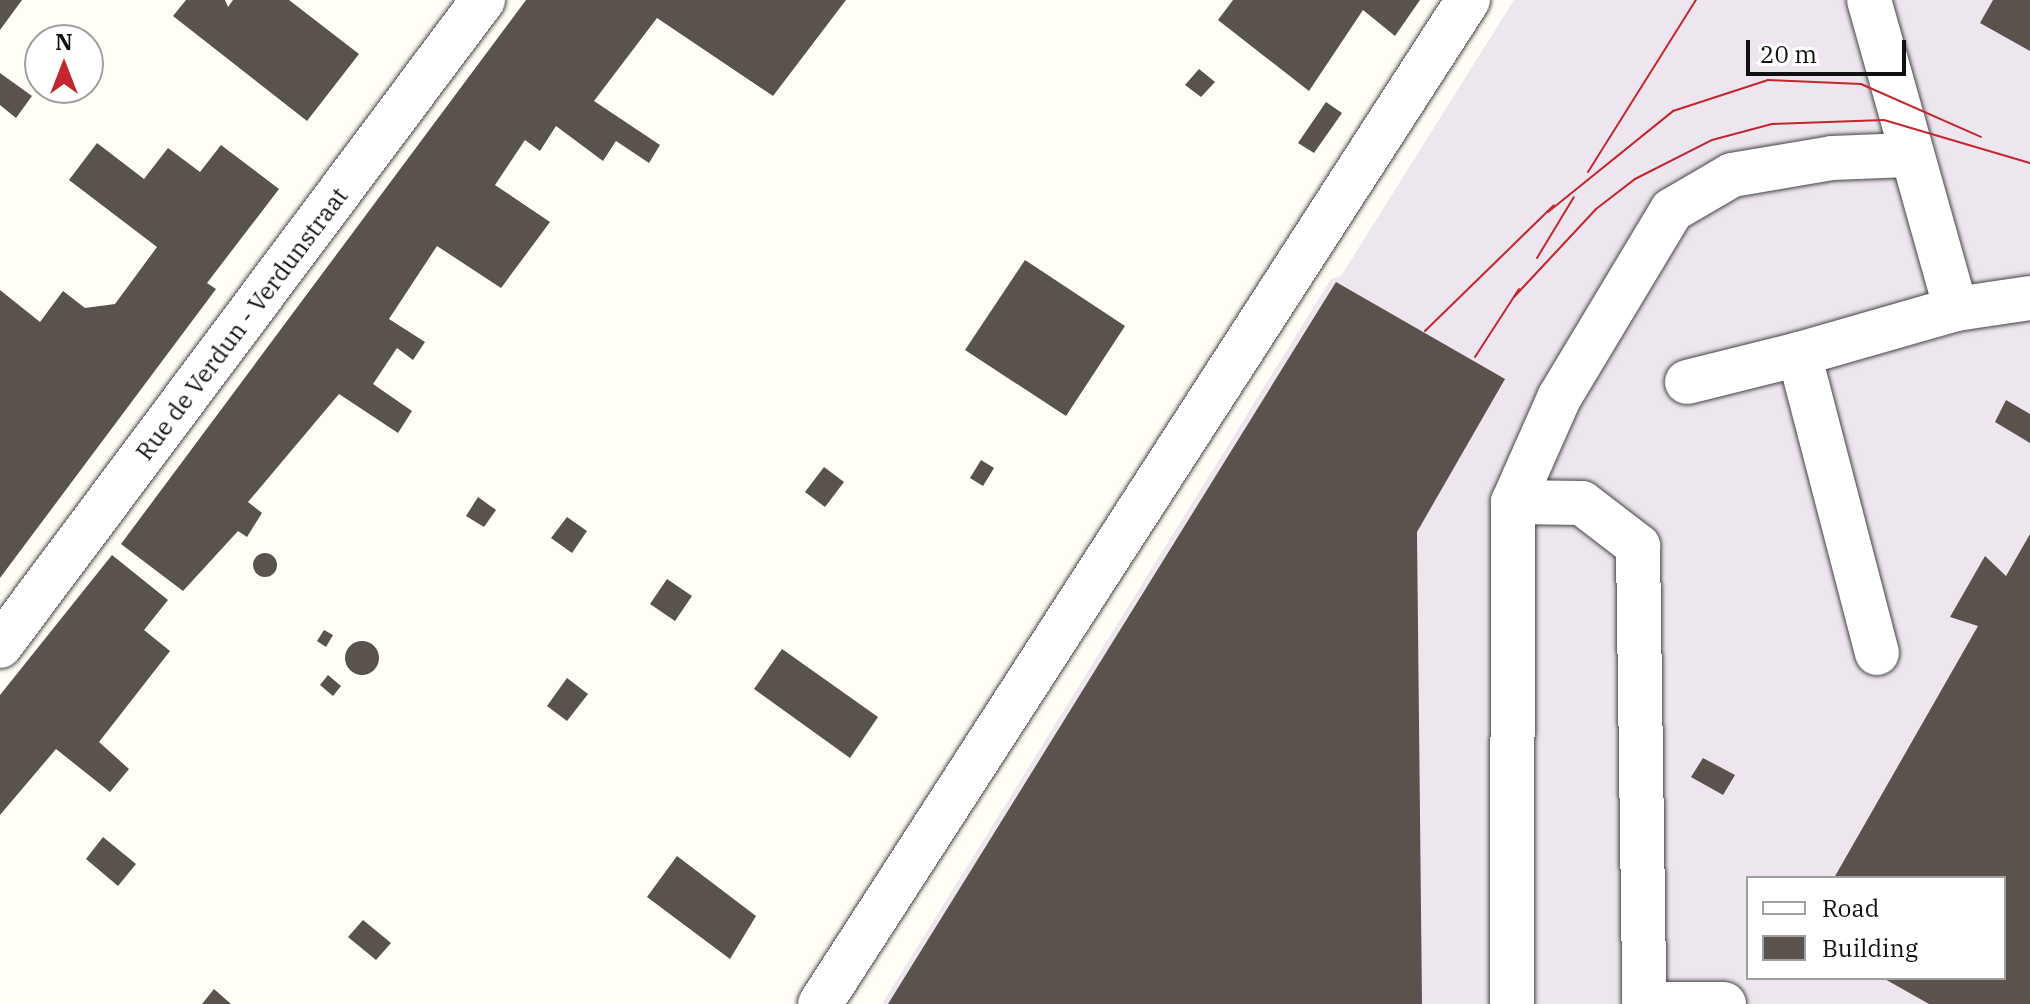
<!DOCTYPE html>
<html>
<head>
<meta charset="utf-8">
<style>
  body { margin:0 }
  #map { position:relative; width:2030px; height:1004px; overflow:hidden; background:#fffdf5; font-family:"IBM Plex Serif",serif }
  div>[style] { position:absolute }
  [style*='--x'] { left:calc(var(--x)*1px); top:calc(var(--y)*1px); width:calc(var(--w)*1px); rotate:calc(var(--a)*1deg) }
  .industrial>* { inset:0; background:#eee6ef }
  .building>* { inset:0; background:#5a524d }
  .round { border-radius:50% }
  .roads { filter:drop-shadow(0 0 2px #444) drop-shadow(0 0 2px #444) }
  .minor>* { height:44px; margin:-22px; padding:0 22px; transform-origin:22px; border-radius:22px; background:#fff }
  .tram>* { height:2px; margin:-1px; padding:0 1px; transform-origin:1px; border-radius:1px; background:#c4262e }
  span { translate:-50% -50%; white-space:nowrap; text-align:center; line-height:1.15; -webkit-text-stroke:8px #fff; paint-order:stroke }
  .street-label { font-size:24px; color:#111 }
  .legend { position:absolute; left:1746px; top:876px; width:260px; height:104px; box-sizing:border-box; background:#fff; border:2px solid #a0a0a0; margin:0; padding:10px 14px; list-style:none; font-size:24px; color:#111 }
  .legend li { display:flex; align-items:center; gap:16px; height:40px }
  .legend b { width:40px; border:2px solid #a0a0a0 }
  .north { position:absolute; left:24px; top:24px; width:80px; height:80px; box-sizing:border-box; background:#fff; border:2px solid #a0a0a0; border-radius:50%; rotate:0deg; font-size:22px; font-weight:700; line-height:32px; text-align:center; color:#111 }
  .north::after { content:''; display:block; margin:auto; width:28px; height:36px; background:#c4262e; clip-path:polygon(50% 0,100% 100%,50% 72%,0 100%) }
  .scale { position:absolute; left:1746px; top:40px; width:160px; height:36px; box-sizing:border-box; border:4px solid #111; border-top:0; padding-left:10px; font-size:24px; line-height:28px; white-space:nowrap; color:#111; -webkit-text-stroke:6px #fff; paint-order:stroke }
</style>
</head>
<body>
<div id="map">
  <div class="industrial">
    <div style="clip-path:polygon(evenodd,1514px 0,2030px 0,2030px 1004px,882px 1004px,1331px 279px,1341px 276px,1514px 0,1748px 878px,2004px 878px,2004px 978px,1748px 978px,1748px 878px)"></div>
  </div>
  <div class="building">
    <div style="clip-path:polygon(0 0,22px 0,0 30px)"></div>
    <div style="clip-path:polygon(186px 0,225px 0,228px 7px,233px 0,289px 0,359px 54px,307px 121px,173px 16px)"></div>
    <div style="clip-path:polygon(526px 0,846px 0,773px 96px,657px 18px,594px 101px,660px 145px,649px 163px,616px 141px,603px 161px,556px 126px,540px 151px,525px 140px,495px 185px,550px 222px,501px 288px,437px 246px,389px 319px,425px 342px,413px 360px,397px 348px,373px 384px,412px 411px,398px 433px,339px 394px,248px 502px,262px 513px,247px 537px,238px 531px,183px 591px,121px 544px)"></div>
    <div style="clip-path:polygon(1233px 0,1420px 0,1395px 36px,1363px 10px,1309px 91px,1218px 20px)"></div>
    <div style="clip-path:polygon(1993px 0,2030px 0,2030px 51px,1980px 23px)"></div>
    <div style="clip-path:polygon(1199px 69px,1215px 82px,1201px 97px,1185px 85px)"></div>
    <div style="clip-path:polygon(0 73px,32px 96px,16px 118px,0 105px)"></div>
    <div style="clip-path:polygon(1326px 102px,1342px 113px,1314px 153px,1298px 143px)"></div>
    <div style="clip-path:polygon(97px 143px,144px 179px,168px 148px,200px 172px,221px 145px,279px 189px,207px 283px,216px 289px,0 578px,0 290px,40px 322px,63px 291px,85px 308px,115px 304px,157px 247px,69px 180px)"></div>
    <div style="clip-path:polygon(1025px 260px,1125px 326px,1066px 416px,965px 350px)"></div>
    <div style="clip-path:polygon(1336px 282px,1505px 379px,1417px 532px,1422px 1004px,888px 1004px)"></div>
    <div style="clip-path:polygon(2006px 400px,2030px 414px,2030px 443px,1995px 422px)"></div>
    <div style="clip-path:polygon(981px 460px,994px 468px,983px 486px,970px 478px)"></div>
    <div style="clip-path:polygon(824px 467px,844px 482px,825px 507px,805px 492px)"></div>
    <div style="clip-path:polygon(478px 497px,496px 510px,484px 527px,466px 516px)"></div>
    <div style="clip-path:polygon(567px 517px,587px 531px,572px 553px,551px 538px)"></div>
    <div style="clip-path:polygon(2030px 534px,2030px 1004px,1929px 1004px,1883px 978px,2004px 978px,2004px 878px,1834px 878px,1978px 626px,1950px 617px,1985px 556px,2006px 576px)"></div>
    <div class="round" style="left:253px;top:553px;width:24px;height:24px"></div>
    <div style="clip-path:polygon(112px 555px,168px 600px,144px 630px,170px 651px,99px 742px,129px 769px,110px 792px,56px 749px,0 815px,0 695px)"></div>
    <div style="clip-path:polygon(667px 579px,692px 596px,675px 621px,650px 604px)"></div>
    <div style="clip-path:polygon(324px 630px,333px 635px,326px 647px,317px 641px)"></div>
    <div class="round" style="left:345px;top:641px;width:34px;height:34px"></div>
    <div style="clip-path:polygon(782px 649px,878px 717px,850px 758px,754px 689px)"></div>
    <div style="clip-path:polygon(328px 675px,341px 686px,333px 696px,320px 685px)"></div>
    <div style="clip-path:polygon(567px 678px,588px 694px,567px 721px,547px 706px)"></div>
    <div style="clip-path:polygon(1703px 758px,1735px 775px,1723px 795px,1691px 777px)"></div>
    <div style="clip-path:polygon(103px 837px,136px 864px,118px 886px,86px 859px)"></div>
    <div style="clip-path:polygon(677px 856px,756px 916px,730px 959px,647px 897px)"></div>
    <div style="clip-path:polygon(363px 920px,391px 943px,376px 960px,348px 937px)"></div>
    <div style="clip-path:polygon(214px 989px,231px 1004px,202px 1004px)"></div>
  </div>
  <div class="roads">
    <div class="minor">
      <div style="--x:1869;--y:0;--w:321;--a:74.3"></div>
      <div style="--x:1956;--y:309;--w:75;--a:-8.5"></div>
      <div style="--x:1687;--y:382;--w:115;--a:-14"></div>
      <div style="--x:1513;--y:502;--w:69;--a:0.8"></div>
      <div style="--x:1582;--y:503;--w:71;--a:37.5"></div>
      <div style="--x:1638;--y:546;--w:458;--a:89.2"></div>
      <div style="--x:0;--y:646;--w:807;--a:-53.22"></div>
      <div style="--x:1877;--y:653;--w:309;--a:-104.6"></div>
      <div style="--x:1799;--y:354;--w:163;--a:-16"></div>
      <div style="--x:820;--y:1004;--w:1195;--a:-57.16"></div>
      <div style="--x:1512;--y:1004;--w:502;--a:-89.89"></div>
      <div style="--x:1513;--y:502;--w:114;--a:-66.1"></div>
      <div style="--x:1559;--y:398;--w:219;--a:-59"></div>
      <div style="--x:1672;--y:210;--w:69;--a:-30.3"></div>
      <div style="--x:1732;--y:175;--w:101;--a:-9.6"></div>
      <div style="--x:1832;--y:158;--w:76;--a:-2.3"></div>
      <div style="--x:1664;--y:1004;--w:60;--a:0"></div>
    </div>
  </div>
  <div class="tram">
    <div style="--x:1588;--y:172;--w:203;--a:-57.9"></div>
    <div style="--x:1548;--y:212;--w:161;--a:-38.9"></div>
    <div style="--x:1673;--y:111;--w:100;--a:-18.1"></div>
    <div style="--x:1768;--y:80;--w:93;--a:2.5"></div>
    <div style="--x:1861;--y:84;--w:131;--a:23.8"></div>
    <div style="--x:1537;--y:258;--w:71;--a:-58.8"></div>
    <div style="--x:1514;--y:297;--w:120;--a:-47"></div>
    <div style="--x:1596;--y:209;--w:49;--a:-37.6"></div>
    <div style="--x:1635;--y:179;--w:86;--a:-26.9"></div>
    <div style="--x:1712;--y:140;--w:62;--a:-14.9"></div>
    <div style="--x:1772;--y:124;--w:112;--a:-2"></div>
    <div style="--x:1884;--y:120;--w:152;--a:16.4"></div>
    <div style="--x:1425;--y:331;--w:180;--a:-44.3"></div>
    <div style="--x:1475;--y:357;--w:81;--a:-57.1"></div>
  </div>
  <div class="street-label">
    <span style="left:242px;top:324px;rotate:-53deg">Rue de Verdun - Verdunstraat</span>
  </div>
  <ul class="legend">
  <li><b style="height:10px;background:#fff"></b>Road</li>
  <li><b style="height:22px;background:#5a524d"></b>Building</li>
  </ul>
  <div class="north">N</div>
  <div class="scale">20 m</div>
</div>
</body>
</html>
